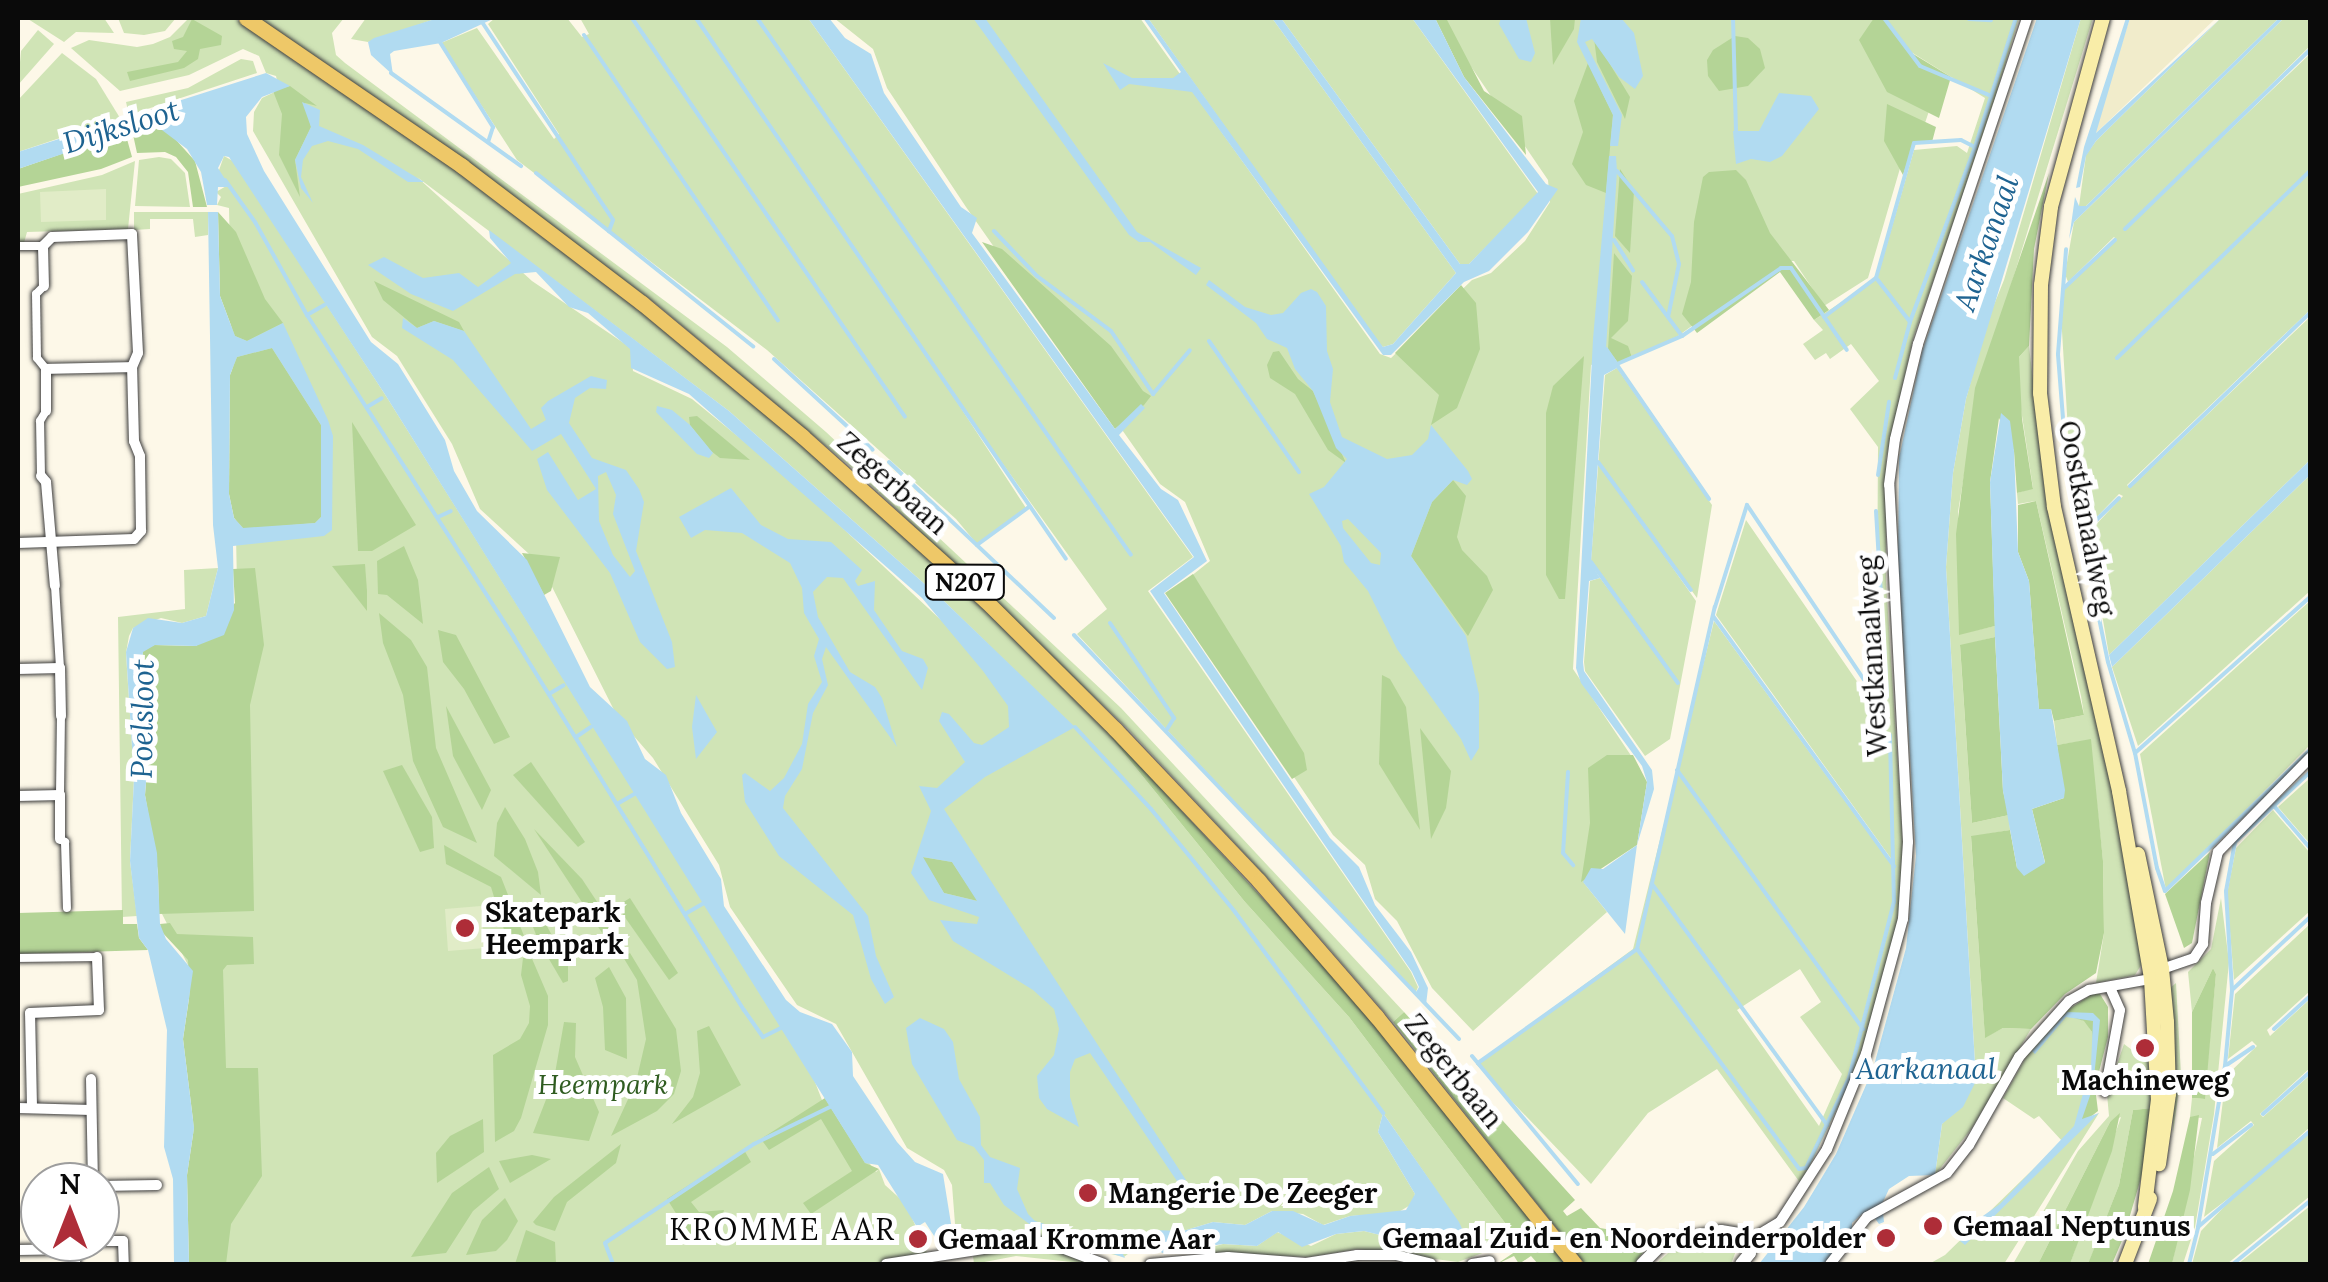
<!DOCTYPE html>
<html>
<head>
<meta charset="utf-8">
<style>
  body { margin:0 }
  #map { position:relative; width:2328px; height:1282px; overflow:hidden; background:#fdf8e8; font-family:Lora,serif }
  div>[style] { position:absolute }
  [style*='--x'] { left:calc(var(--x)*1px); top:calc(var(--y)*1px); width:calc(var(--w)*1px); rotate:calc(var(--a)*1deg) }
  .farmland>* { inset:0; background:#f1eccb }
  .green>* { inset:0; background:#d0e4b6 }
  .forest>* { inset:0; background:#b4d496 }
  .pitch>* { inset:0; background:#e1ecc7 }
  .water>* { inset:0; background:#b1dbf1 }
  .stream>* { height:4px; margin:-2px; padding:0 2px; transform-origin:2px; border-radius:2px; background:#b1dbf1 }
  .roads { filter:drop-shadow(0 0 2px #3d3d3d) drop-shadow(0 0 2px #3d3d3d) }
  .pedestrian>* { height:8px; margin:-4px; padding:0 4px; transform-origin:4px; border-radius:4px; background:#fff }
  .minor>* { height:10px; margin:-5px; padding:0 5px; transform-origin:5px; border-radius:5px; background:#fff }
  .tertiary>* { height:12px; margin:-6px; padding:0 6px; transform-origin:6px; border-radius:6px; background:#fff }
  .secondary>* { height:14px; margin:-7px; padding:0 7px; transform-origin:7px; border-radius:7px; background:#f9eda8 }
  .primary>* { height:15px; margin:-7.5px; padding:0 7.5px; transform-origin:7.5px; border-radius:7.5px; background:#eec868 }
  .dots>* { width:28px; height:28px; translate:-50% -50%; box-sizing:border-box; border:5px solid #fff; border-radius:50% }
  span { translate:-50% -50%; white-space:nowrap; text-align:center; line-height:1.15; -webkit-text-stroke:10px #fff; paint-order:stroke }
  .shield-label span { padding:2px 8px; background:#fff; border:2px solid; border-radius:8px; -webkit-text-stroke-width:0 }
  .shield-label { font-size:25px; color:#0a0a0a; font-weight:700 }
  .street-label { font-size:28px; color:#0a0a0a }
  .poi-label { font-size:28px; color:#0a0a0a; font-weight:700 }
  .left { translate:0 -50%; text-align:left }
  .right { translate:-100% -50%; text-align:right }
  .park-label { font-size:28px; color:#2f5c20; font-style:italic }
  .water-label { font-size:30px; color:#1e6391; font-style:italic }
  .neighbourhood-label { font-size:30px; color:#0a0a0a; letter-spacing:2.5px }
  .frame { position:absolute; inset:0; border:20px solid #0a0a0a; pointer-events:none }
  .north { position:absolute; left:20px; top:1162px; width:100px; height:100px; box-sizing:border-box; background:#fff; border:2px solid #9d9d9d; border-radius:50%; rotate:0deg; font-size:28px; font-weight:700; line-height:40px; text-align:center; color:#0a0a0a }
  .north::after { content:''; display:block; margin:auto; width:35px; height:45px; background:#ae2d38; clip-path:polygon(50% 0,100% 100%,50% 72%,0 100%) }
</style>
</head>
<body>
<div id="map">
  <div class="farmland">
    <div style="clip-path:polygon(2130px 18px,2216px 18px,2096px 133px,2094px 131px)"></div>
  </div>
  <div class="green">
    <div style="clip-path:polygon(104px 18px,114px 33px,76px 32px,64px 42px,28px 19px)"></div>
    <div style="clip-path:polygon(118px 18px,176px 18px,165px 31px,144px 35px,124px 33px)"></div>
    <div style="clip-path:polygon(evenodd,189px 18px,234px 18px,449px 164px,696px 354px,906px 530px,1092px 714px,1245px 902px,1349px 1017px,1518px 1240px,1458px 1262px,1358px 1249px,1309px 1257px,1193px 1252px,1223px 1244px,1257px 1246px,1277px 1232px,1311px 1246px,1336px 1234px,1364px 1231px,1396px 1239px,1451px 1237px,1464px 1249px,1430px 1181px,1383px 1113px,1378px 1132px,1415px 1194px,1412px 1204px,1397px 1213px,1350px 1216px,1323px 1225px,1303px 1214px,1272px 1211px,1245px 1225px,1213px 1222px,1183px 1231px,1158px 1231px,1124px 1257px,1041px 1238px,986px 1241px,955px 1224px,952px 1185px,944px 1170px,907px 1148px,836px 1024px,797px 1005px,730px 907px,719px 865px,653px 758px,618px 718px,541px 565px,480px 509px,452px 444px,397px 356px,372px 337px,253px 131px,254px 112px,262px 98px,279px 90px,276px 76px,266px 73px,259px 56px,243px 49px,189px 75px,120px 91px,71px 48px,89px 40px,137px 47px,153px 44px,170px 37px,189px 18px,417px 177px,729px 411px,945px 602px,1074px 728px,943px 622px,790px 479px,692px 399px,633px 371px,631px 348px,532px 281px,417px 177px)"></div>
    <div style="clip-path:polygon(259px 18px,344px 18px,332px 33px,336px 55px,345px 63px,727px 347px,826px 432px,1121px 708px,1404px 1012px,1393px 1022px,1275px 886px,1128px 729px,857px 472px,655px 303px,423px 130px)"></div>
    <div style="clip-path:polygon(366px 18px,438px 18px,368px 42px,351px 39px)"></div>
    <div style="clip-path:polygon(495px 18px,567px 18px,582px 37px,589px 34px,580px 18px,808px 18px,1193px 557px,1148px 591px,1411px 972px,1418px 987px,1415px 994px,1077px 634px,1107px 609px,942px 379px,1026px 508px,977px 544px,956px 519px,767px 350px,517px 160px,441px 43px,477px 28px,554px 139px,559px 134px,488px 24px)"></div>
    <div style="clip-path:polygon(834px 18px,1140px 18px,1380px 354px,1391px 358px,1472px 280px,1491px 273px,1525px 241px,1550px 202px,1548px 180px,1438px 18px,1879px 18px,1909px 60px,1940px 78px,1921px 135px,1908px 141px,1868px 278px,1824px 306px,1794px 261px,1781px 261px,1678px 336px,1632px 357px,1630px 352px,1591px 365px,1573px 669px,1640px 769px,1584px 883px,1607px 912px,1473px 1031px,1432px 988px,1397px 921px,1375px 899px,1365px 865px,1333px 835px,1170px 593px,1210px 561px,1185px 502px,1160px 484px,966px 207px,887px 88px,873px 49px)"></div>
    <div style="clip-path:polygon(1148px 18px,1272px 18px,1456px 273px,1393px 344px,1383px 347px,1378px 343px)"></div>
    <div style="clip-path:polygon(1281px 18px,1412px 18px,1538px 194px,1469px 264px,1460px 264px)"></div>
    <div style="clip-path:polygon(evenodd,1884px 18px,2019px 18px,1978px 155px,1914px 335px,1886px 458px,1886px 582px,1903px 845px,1901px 897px,1892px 951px,1855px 1071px,1801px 1184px,1717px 1069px,1648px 1113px,1591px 1184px,1476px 1064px,1633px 949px,1714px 621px,1893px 867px,1894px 875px,1895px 864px,1716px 615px,1746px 520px,1887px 725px,1877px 616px,1878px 447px,1850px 409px,1879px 381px,1851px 344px,1830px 359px,1826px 353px,1815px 360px,1803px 344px,1823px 330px,1814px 320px,1877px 279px,1914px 150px,1957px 146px,1967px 153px,1985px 98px,1911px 52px,1884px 18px,1800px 969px,1821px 1002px,1800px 1017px,1842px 1074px,1819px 1126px,1737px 1010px,1800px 969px)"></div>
    <div style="clip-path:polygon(2081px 18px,2093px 18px,1977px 396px,1958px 512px,1959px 634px,1995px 626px,1995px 637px,1960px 646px,1972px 823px,2009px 815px,2010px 830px,1971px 837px,1985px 1037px,2003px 1028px,2031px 1029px,1972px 1128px,1935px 1175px,1942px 1124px,1976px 1080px,1946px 567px,1953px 473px,1966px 399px,1987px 322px,2004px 280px)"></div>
    <div style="clip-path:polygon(2221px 18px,2279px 18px,2086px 206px,2079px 206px,2086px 155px,2096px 141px)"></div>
    <div style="clip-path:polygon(2284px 18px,2310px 18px,2310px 46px,2122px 232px,2310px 54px,2310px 169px,2115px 359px,2310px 173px,2310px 310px,2127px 485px,2130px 488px,2310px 317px,2310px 460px,2109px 655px,2088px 533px,2123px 496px,2119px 494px,2085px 529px,2069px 447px,2061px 315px,2064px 290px,2117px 240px,2114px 237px,2068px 282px,2065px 274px,2074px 222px)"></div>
    <div style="clip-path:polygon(38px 30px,54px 44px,18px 85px,21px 51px)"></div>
    <div style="clip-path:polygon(62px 53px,96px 79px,120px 118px,18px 152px,18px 100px)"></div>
    <div style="clip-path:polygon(241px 59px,253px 61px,257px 73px,129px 115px,126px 102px,188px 88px)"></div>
    <div style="clip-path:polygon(224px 156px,233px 161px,386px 396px,813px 1077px,822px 1100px,876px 1172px,879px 1169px,885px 1185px,906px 1204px,932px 1264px,198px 1264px,188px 965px,160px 910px,238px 630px,229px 208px,217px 205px,221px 197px,216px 192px,228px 185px,218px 173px)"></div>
    <div style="clip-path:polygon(159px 157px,171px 159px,185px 173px,190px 207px,135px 206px,139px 160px)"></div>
    <div style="clip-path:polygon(135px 161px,128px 229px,27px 232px,24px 243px,18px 244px,18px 194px,102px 175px)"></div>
    <div style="clip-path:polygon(134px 212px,208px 212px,208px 235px,195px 237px,193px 219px,150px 219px,150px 229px,134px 230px)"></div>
    <div style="clip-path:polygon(2029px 346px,2048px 510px,2107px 762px,2145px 959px,2135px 975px,2096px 983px,2104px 933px,2103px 861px,2090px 740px,2057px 745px,2054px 721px,2084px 715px,2081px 696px,2036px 501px,2018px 504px,2017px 493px,2033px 488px,2019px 396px,2019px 357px)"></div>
    <div style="clip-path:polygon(1617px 368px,1712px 505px,1697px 598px,1611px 480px,1696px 601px,1670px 739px,1645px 756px,1585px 671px,1584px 662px,1590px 581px,1600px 578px,1644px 636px,1591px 561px,1605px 375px)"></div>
    <div style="clip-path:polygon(2310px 475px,2310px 591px,2138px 746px,2112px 667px)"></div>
    <div style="clip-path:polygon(218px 568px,206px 616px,182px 623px,161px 618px,133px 628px,129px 636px,126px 653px,134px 778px,130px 861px,137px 916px,122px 917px,118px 617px,185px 609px,184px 570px)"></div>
    <div style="clip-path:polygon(2310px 601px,2310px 745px,2166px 890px,2140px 754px)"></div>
    <div style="clip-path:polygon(2310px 778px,2310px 844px,2278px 807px)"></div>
    <div style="clip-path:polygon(2273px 810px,2310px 853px,2310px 911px,2234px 980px,2227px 894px,2236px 848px)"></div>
    <div style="clip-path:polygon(2221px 898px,2229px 962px,2214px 1114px,2195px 1227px,2183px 1264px,2172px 1264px,2202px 1118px,2190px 1117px,2192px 1098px,2204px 1099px,2216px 974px,2213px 968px,2192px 1012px,2188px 972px,2211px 949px)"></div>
    <div style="clip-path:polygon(2310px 924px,2310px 991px,2267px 1030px,2270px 1036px,2310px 999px,2310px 1068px,2260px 1114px,2263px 1117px,2310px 1075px,2310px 1127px,2290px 1145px,2310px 1130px,2310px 1196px,2227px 1264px,2192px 1264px,2201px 1231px,2242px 1188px,2204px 1217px,2214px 1161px,2254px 1125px,2251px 1121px,2217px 1148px,2226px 1076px,2257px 1046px,2252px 1041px,2228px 1059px,2235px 994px)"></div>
    <div style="clip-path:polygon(2176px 983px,2181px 1075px,2173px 1133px,2170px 988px)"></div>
    <div style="clip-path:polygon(2061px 1014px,2085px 1021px,2092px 1032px,2094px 1058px,2081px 1125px,2099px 1113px,2004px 1264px,1929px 1264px,1945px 1255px,2062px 1141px,2039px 1116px,2034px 1119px,2003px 1098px,2031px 1048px)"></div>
    <div style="clip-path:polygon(2124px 1044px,2151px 1064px,2153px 1108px,2133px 1110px,2119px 1185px,2090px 1260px,2088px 1264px,2070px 1264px,2121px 1117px,2110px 1122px,2038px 1264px,2013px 1264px,2078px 1151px,2109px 1116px,2107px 1094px)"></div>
    <div style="clip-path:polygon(2310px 1206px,2310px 1264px,2238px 1264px)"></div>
    <div style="clip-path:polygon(1711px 1236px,1732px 1240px,1737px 1248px,1731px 1264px,1656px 1264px,1678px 1244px)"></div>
    <div style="clip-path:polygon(1031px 1246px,1049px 1247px,1090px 1264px,1016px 1256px,974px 1264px,973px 1256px)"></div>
  </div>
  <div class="forest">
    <div style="clip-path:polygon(1435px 18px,1446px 18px,1484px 91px,1522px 116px,1526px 155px,1464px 77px)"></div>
    <div style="clip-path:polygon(1550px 18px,1575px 18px,1574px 29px,1553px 65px)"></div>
    <div style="clip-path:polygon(1874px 18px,1884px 18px,1910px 52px,1951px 77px,1939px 118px,1887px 92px,1859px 40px)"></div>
    <div style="clip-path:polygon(192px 19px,222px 36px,221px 45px,200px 49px,198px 59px,184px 68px,130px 81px,127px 72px,178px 62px,187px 51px,174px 49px,172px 41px,183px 37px)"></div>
    <div style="clip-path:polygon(1735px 36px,1748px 38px,1760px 49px,1765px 68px,1748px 86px,1719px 91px,1708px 76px,1707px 60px,1713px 50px)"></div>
    <div style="clip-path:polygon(1594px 38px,1630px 97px,1625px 119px,1597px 62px)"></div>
    <div style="clip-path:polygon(1588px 63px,1613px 115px,1606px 193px,1586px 185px,1572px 164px,1583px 132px,1574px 101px)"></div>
    <div style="clip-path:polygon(290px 86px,317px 106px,305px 103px,311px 127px,295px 160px,300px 197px,279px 155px,282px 114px,273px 91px)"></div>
    <div style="clip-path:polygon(1887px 104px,1936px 127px,1932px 142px,1914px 143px,1903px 175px,1884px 141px)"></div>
    <div style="clip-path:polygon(149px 126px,167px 130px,195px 161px,207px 207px,193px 207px,188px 172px,176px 157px,165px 152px,137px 153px,132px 130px)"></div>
    <div style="clip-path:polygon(125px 132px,132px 157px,101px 169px,18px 187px,18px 169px)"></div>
    <div style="clip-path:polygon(1620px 169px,1634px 191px,1630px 253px,1615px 236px)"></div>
    <div style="clip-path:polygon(1736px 170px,1746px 180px,1770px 233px,1829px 310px,1814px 320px,1780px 272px,1697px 333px,1682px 314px,1691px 282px,1694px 222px,1703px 177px,1709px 172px)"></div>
    <div style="clip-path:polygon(2049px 173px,2034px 249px,2029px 346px,2019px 357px,2022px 419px,2033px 489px,2017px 493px,2014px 451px,1999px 418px,1990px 482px,1995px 626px,1959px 635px,1956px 534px,1975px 388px)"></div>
    <div style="clip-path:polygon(218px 212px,236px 232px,265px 299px,283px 323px,247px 341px,235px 336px,220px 296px)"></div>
    <div style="clip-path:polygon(982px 242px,1002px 249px,1111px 346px,1143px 391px,1151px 396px,1144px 405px,1115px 429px)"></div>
    <div style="clip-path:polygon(1614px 253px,1632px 276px,1628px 321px,1611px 338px,1628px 346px,1632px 357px,1618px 363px,1608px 349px)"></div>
    <div style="clip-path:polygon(374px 281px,459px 322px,464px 331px,434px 321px,417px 328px,383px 300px)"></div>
    <div style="clip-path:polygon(1461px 285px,1476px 303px,1480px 349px,1457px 408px,1431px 425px,1439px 395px,1395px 353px)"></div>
    <div style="clip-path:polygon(272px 348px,321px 425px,321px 517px,315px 523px,244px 529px,234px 518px,229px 494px,230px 375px,237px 357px)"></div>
    <div style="clip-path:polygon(1279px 351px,1298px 379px,1313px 391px,1346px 463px,1328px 450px,1295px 394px,1270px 378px,1267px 365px,1273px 352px)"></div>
    <div style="clip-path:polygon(1584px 356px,1565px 599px,1559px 599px,1546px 575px,1546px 413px,1553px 386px)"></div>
    <div style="clip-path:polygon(697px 416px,750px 460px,720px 458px,711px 451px,690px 425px,689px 417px)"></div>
    <div style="clip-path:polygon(352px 422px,416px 525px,372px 551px,358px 551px)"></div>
    <div style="clip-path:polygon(1453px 480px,1466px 496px,1457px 537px,1462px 550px,1487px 576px,1493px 590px,1468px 636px,1411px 556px,1432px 502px)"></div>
    <div style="clip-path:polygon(2036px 501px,2084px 715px,2054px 721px,2051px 709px,2039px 710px,2029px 581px,2018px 552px,2018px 505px)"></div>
    <div style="clip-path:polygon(404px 546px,418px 580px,423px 624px,387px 595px,378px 594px,377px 561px)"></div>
    <div style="clip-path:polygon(522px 553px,560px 557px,551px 591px,544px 595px)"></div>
    <div style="clip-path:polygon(365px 564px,367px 591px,367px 611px,332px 566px)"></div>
    <div style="clip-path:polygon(255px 568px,264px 645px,250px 705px,254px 911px,159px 914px,158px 872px,145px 795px,151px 721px,141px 670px,143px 651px,154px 645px,196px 646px,235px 603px,233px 569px)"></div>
    <div style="clip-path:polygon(1193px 574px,1304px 753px,1307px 770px,1292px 779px,1165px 593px)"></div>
    <div style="clip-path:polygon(379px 613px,411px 640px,427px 667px,436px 748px,477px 843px,443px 827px,413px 761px,403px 695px,383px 643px)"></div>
    <div style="clip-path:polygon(438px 630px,456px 635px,510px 737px,494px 744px,464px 689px,443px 662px)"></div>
    <div style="clip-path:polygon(1995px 637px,2003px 791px,2009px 815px,1972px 823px,1960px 645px)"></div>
    <div style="clip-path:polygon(1382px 675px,1390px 679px,1406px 707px,1420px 830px,1379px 764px)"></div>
    <div style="clip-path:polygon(446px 706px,491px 790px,482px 810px,453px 756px)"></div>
    <div style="clip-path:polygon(1092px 714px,1317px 957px,1433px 1093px,1566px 1264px,1538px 1264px,1531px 1256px,1519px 1264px,1514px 1256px,1497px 1264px,1522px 1247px,1518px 1240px,1349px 1017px,1245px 902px)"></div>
    <div style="clip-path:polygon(1420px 728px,1451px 771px,1446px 808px,1431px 839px)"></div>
    <div style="clip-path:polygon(2091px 739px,2103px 861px,2104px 933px,2096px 973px,2065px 994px,2031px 1029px,2003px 1028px,1985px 1038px,1971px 836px,2010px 830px,2017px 868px,2045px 862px,2032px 809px,2064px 798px,2057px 745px)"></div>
    <div style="clip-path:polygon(1607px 755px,1633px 755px,1647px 782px,1637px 845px,1581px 882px,1590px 823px,1588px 768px)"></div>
    <div style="clip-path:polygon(531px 762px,585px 842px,578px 847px,513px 775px)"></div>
    <div style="clip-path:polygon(402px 765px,432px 817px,434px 848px,420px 852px,383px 771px)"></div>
    <div style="clip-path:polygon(505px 807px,525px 839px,538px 872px,541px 895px,494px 856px,497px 823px)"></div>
    <div style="clip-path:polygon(534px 829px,582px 879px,621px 938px,610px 945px)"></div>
    <div style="clip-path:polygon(444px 845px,501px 877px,524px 936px,505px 933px,491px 887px,446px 864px)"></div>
    <div style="clip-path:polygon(2210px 852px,2192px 943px,2184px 948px,2165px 894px)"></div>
    <div style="clip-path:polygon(922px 857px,952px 862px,978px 901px,944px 893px)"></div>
    <div style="clip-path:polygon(630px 898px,678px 973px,669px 980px,617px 906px)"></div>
    <div style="clip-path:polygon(523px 902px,544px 921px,568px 964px,568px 981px,563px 983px,539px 942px)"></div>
    <div style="clip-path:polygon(123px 910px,123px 924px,137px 924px,139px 938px,148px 950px,18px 954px,18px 913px)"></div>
    <div style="clip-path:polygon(170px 923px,177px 934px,253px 937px,254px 964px,227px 965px,223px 970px,226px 1068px,258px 1068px,262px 1176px,231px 1224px,226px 1264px,189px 1264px,187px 1175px,194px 1128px,183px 1039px,190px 992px,188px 960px,161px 931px,160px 924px)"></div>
    <div style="clip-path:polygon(630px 953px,676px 1029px,681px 1071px,674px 1094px,657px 1111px,611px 1136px,636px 1082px,646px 1039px,637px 980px,623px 957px)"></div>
    <div style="clip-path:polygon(530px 954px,548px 996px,548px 1025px,521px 1118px,514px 1131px,495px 1142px,493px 1055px,520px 1039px,529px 1023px,530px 1006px,521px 975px,523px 958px)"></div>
    <div style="clip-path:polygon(609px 967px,626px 998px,627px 1059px,605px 1050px,603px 1007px,595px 978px)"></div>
    <div style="clip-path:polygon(2213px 968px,2216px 974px,2205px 1099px,2192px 1098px,2192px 1012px)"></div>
    <div style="clip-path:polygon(2094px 993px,2100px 994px,2108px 1007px,2108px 1037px,2095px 1087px,2098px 1111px,2079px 1126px,2094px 1058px,2092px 1032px,2084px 1021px,2061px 1014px)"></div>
    <div style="clip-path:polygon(1404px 1012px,1575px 1200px,1563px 1211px,1567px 1216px,1581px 1208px,1600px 1228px,1647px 1236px,1652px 1241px,1634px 1264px,1585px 1264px,1393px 1022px)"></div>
    <div style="clip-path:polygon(564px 1022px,576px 1023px,575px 1057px,599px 1112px,589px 1141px,533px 1133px,554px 1079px)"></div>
    <div style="clip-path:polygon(709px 1026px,741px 1085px,672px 1124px,693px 1097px,700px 1073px,697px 1031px)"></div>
    <div style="clip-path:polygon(825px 1098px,865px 1163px,879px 1169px,811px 1214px,803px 1203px,852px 1171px,821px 1119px,769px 1150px,761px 1139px)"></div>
    <div style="clip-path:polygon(2153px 1108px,2148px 1154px,2124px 1236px,2112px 1264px,2088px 1264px,2119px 1185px,2133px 1110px)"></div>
    <div style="clip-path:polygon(2120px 1113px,2112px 1151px,2070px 1264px,2038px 1264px,2110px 1122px)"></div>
    <div style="clip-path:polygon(2199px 1115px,2190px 1190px,2172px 1264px,2148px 1264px,2173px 1191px,2190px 1117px)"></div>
    <div style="clip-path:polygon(483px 1119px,484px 1152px,437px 1183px,436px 1153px,450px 1136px)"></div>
    <div style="clip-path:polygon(621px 1144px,616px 1163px,567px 1202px,555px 1231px,536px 1225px,533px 1222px,554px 1197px)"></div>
    <div style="clip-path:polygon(744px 1150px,751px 1162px,691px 1202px,699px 1212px,724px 1210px,720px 1225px,689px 1234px,667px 1199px)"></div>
    <div style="clip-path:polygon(532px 1155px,551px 1159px,510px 1183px,499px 1161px)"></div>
    <div style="clip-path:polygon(489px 1167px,499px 1189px,473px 1211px,446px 1253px,411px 1257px,452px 1193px)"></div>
    <div style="clip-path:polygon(505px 1198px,518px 1221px,507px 1240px,496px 1251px,466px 1255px,482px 1220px)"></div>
    <div style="clip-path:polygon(526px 1230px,555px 1242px,556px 1264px,515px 1264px)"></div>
  </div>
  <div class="pitch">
    <div style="clip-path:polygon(106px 189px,106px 220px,41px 222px,40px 192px)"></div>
    <div style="clip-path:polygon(481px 906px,485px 948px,448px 951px,445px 909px)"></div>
  </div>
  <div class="water">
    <div style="clip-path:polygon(438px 18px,495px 18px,441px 43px,394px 51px,390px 54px,393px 75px,371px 55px,368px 42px,374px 38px)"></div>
    <div style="clip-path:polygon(808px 18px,829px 18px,845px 38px,871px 54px,884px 93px,961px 207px,977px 218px,972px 233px,1115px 429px,1141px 404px,1145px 408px,1119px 435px,1161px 489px,1178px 500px,1207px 561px,1164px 593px,1330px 838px,1359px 867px,1375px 905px,1411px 952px,1428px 988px,1426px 1005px,1415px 994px,1419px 987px,1412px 972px,1150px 591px,1194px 557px)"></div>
    <div style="clip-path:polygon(973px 18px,985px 18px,1137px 232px,1201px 268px,1196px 275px,1150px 242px,1139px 242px,1129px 235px)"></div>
    <div style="clip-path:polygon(1143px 18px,1148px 18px,1383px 347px,1393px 344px,1456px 273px,1272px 18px,1281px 18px,1460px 264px,1469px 264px,1538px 192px,1412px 18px,1435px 18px,1464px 77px,1546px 184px,1558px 189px,1528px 232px,1489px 271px,1464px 282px,1391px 355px,1383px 355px,1192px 92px,1129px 84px,1120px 90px,1103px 63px,1132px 78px,1173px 78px,1181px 72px)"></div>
    <div style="clip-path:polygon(1501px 18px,1526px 18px,1535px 53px,1531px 62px,1519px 59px,1499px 24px)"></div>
    <div style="clip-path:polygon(1581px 18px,1621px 18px,1634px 33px,1643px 76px,1635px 89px,1619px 77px,1592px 39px,1585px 42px,1622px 115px,1618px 146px,1610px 146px,1613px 115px,1577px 42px)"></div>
    <div style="clip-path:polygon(2037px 18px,2081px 18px,1966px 399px,1953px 473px,1946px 567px,1976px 1081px,1963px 1107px,1942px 1124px,1935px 1175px,1909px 1176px,1889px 1189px,1882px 1204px,1884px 1222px,1879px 1224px,1869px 1210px,1862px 1214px,1852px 1223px,1852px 1234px,1826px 1264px,1759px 1264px,1804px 1207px,1836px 1154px,1873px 1069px,1906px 948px,1916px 856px,1898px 555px,1899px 458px,1922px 352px)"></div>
    <div style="clip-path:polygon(2126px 18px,2130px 18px,2096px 133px,2221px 18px,2096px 141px,2086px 156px,2080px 187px,2076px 188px,2084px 147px)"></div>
    <div style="clip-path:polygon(2279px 18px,2284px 18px,2074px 222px,2069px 239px,2075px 197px,2079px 206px,2086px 206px)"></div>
    <div style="clip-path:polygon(266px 73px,290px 86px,262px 97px,246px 117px,247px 134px,264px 171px,371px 342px,398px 364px,445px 440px,454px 471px,477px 511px,527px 560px,590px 687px,627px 721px,645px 759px,666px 775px,681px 813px,721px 879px,724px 906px,786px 1000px,800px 1012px,832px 1024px,852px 1052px,853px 1076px,897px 1142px,915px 1162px,943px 1174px,953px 1236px,938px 1242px,925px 1222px,917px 1227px,878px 1165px,865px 1163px,386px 396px,229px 157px,224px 156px,218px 168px,230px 187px,218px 187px,217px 205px,207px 205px,201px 172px,187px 149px,158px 127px,139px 128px,18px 169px,18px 152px)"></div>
    <div style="clip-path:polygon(1779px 93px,1811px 96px,1819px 109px,1782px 156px,1770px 162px,1751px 159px,1736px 164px,1733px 131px,1759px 131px)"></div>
    <div style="clip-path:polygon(302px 102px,320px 110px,319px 126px,363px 145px,424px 182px,408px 182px,358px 149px,328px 141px,312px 146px,303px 160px,301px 177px,313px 203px,301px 188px,295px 160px,311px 127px)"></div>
    <div style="clip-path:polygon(1609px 156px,1616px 156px,1617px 171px,1606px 349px,1617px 368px,1604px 375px,1591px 564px,1600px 578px,1589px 581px,1583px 662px,1584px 671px,1652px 770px,1654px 789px,1637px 845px,1625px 934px,1583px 882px,1591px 868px,1603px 869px,1637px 845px,1647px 782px,1642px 766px,1581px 683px,1576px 668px,1593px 339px)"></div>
    <div style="clip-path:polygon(evenodd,208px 212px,218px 212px,220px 296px,235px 336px,247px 341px,283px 323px,328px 420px,333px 436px,332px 530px,324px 536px,233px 546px,234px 610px,224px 635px,196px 646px,155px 645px,143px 652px,141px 670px,151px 721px,145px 795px,157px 853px,160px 924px,166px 939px,193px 971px,183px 1039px,194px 1128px,187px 1175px,189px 1264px,174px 1264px,173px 1179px,164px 1147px,167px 1030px,148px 950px,139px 938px,130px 861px,134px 778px,126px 652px,133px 628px,148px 618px,182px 623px,206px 616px,218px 568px,213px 525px,208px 212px,272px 348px,321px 425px,321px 517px,315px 523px,243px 528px,234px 518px,229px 494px,230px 375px,237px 357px,272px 348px)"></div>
    <div style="clip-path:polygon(evenodd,489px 230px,729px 411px,945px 602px,1075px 727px,985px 777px,944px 809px,1186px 1180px,1179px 1184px,1090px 1053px,1075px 1059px,1070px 1072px,1070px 1097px,1079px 1127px,1047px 1109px,1039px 1098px,1037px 1076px,1054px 1055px,1059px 1029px,1054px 1009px,1033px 990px,953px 941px,940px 920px,977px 924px,979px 917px,929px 900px,911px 873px,931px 811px,919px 786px,937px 788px,965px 762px,939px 721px,942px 712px,949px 714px,974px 743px,982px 745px,1009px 727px,1008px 706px,983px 671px,922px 598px,689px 394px,631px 368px,630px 349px,588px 313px,569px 307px,536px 272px,515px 274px,453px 311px,411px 294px,368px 265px,384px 257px,423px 278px,459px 273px,478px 287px,511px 263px,490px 238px,489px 230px,923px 857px,952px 862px,977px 901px,944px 893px,923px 857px)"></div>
    <div style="clip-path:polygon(evenodd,1209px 280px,1245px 307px,1271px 315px,1283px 313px,1301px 293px,1311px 289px,1317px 292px,1326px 306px,1327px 351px,1333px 369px,1330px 402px,1342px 437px,1387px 459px,1412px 455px,1428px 439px,1431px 425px,1468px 471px,1472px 479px,1467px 485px,1453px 480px,1432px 502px,1411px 556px,1466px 636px,1479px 694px,1479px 748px,1471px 761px,1461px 739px,1397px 649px,1368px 591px,1344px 562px,1341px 546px,1309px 494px,1324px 487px,1347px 459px,1336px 448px,1313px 391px,1295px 369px,1287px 348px,1267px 339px,1256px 323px,1206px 285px,1209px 280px,1348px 519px,1381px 553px,1380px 565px,1371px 563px,1343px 528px,1342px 521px,1348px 519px)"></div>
    <div style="clip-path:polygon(evenodd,403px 318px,417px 328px,434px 321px,464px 331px,531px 429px,546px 420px,541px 408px,548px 401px,591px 376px,607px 380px,606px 389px,590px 388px,575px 398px,569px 423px,592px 458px,626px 470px,639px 489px,644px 502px,636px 551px,672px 642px,675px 667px,667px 669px,640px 642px,610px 573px,547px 490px,537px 459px,548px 452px,578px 500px,596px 489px,561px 434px,532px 451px,453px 360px,402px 328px,403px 318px,606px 472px,616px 495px,613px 514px,635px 571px,630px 577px,613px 555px,599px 521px,598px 476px,606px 472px)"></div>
    <div style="clip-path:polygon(657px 406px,672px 410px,690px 425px,713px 453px,709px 458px,697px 454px,656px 412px)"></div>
    <div style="clip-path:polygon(2001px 413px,2010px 421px,2014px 451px,2018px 552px,2029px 581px,2039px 709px,2051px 709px,2065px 790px,2064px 798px,2032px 809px,2045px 863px,2024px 876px,2017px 868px,2003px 791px,1995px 637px,1990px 482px)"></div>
    <div style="clip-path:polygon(2310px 460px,2310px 475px,2112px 667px,2109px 655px)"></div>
    <div style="clip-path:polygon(731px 488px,761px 525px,788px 539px,831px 542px,862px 570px,855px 581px,858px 586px,875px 581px,874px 610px,902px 651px,923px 659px,928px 668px,922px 690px,843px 578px,827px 577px,813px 592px,818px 617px,850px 672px,875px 687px,882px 698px,897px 747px,826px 647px,822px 659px,828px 685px,813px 713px,802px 769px,785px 796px,783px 808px,868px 916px,876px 956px,894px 997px,885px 1004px,871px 979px,853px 915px,779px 856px,745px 802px,742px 775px,745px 773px,770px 791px,784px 778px,802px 744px,808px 704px,822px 682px,814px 656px,819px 639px,804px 613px,802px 588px,790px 563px,742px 533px,705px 530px,691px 538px,679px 517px)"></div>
    <div style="clip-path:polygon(696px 695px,717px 732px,696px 759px,692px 727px)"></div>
    <div style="clip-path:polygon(2067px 1012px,2093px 1013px,2100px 1020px,2093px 1087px,2082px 1119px,2099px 1113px,1965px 1245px,1960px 1241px,1970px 1225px,2000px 1204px,2074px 1126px,2091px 1065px,2093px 1021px,2066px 1017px,2035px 1054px,2032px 1051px)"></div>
    <div style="clip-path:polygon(920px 1018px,944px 1029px,953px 1042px,959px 1079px,980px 1117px,981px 1145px,990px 1157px,1020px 1168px,1017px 1189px,1028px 1214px,1035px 1221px,1119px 1247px,1125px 1258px,1032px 1226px,1004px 1205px,990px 1183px,984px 1183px,984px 1160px,974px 1147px,957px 1140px,912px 1064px,906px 1028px)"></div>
    <div style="clip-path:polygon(1383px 1113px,1459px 1222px,1471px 1248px,1464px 1249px,1451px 1237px,1396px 1239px,1364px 1231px,1336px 1234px,1302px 1247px,1278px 1232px,1257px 1246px,1223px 1244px,1162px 1253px,1147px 1236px,1154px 1230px,1183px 1231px,1213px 1222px,1245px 1225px,1272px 1211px,1293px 1211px,1324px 1225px,1350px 1216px,1406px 1210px,1415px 1194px,1378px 1132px)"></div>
  </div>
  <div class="stream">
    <div style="--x:632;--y:18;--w:483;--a:55.6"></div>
    <div style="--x:696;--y:18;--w:655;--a:55.63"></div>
    <div style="--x:757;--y:18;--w:654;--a:55.14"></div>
    <div style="--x:1733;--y:18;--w:114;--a:88.5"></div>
    <div style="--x:1884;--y:18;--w:60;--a:53.1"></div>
    <div style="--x:1920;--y:66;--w:77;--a:22.9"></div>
    <div style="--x:1969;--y:19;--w:22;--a:3"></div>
    <div style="--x:482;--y:22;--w:237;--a:56.5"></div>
    <div style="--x:613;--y:220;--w:12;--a:110"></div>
    <div style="--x:584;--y:35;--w:345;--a:55.8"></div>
    <div style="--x:438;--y:39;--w:104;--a:58"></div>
    <div style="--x:493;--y:127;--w:16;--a:108"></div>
    <div style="--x:391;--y:73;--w:160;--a:35.6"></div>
    <div style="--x:1975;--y:147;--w:135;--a:-72.4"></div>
    <div style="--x:1617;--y:171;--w:85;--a:49.8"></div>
    <div style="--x:1672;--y:236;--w:29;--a:76"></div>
    <div style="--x:1679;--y:264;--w:54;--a:101.7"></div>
    <div style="--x:536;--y:173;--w:278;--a:38.6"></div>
    <div style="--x:225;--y:180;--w:52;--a:54.5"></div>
    <div style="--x:255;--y:222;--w:107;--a:60.8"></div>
    <div style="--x:307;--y:315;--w:384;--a:57.3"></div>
    <div style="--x:514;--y:638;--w:437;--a:58.3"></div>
    <div style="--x:744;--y:1010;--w:33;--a:55"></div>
    <div style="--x:763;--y:1037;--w:20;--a:-27"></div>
    <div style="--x:2125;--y:229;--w:257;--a:-44.1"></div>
    <div style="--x:994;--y:231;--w:62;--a:46.3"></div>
    <div style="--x:1037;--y:276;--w:92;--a:36.6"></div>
    <div style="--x:1111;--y:331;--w:76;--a:56.3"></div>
    <div style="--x:1153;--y:394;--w:57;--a:-49.9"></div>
    <div style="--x:1614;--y:240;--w:36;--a:58"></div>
    <div style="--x:1877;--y:279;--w:54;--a:52.5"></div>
    <div style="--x:1642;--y:282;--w:67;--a:53.5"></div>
    <div style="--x:2064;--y:288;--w:70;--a:-43.3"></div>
    <div style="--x:307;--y:315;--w:20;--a:-30"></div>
    <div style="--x:1824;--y:317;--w:65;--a:-36.9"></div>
    <div style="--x:1876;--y:278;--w:140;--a:-74.3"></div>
    <div style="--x:1914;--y:143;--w:47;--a:-3.7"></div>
    <div style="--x:1961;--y:140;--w:16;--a:27"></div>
    <div style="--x:1975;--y:147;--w:187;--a:110.4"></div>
    <div style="--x:1910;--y:322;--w:58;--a:105"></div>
    <div style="--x:1209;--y:341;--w:159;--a:55.5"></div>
    <div style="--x:1606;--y:349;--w:182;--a:55.5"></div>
    <div style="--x:2117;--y:358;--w:269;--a:-44.1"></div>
    <div style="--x:774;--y:359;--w:134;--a:42.6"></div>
    <div style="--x:1617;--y:364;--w:71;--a:-23.3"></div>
    <div style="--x:1682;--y:336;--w:120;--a:-34.5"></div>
    <div style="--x:1781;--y:268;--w:10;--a:0"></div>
    <div style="--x:1791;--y:268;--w:99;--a:55.7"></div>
    <div style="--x:367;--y:407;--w:17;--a:-31"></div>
    <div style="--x:2064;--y:431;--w:77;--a:-94.5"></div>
    <div style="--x:2058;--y:354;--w:105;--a:-85.6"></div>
    <div style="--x:2065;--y:451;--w:215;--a:78.5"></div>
    <div style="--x:2108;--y:662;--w:95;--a:73.5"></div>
    <div style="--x:2135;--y:753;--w:117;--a:79.2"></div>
    <div style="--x:2157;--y:868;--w:24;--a:71"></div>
    <div style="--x:2165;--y:891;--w:202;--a:-44.2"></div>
    <div style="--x:889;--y:462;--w:227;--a:43.4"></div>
    <div style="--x:1598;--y:462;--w:158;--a:54"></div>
    <div style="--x:1878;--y:475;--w:74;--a:-81.4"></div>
    <div style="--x:2130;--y:486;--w:250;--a:-43.9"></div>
    <div style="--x:1876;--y:511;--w:186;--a:86.6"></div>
    <div style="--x:438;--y:517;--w:14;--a:-25"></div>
    <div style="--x:2081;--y:535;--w:53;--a:-44.2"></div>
    <div style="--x:977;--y:545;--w:64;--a:-36.2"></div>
    <div style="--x:1591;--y:562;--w:149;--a:54.3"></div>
    <div style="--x:1713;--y:616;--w:309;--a:54.1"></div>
    <div style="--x:1110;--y:623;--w:115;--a:56"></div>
    <div style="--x:1174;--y:718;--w:13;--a:122"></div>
    <div style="--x:1074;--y:635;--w:558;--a:46.38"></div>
    <div style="--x:549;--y:694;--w:17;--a:-31"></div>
    <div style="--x:1075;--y:727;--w:112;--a:47.2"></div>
    <div style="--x:1151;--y:809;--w:133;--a:50.8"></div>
    <div style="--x:1235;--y:912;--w:250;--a:53.6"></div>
    <div style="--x:576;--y:737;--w:18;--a:-34"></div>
    <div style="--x:2135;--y:753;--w:234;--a:-41.7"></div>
    <div style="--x:1677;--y:770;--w:319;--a:54.3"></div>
    <div style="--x:1568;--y:772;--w:81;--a:93.5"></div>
    <div style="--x:1563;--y:853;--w:16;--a:50"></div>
    <div style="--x:617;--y:804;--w:22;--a:-30"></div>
    <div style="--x:2274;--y:806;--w:55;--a:49.4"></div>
    <div style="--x:1652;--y:884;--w:298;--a:54"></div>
    <div style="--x:685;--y:914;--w:22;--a:-30"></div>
    <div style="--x:1637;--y:949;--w:351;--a:-77.2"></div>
    <div style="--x:1715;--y:607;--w:107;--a:-72.6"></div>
    <div style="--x:1747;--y:505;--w:243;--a:56.2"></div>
    <div style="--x:2232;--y:990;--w:107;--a:-43.1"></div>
    <div style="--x:2274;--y:1029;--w:49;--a:-42.5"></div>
    <div style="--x:1472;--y:1056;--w:166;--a:50.4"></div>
    <div style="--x:1478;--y:1063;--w:196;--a:-35.6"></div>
    <div style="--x:1637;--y:949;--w:273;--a:53.6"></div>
    <div style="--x:1799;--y:1169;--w:7;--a:-8"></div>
    <div style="--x:1806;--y:1168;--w:100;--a:-64.5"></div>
    <div style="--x:1849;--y:1078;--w:182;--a:-75.7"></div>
    <div style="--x:1894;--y:902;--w:167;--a:-91.4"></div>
    <div style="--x:2225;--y:1066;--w:76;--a:-84.7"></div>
    <div style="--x:2232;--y:990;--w:99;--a:-93.5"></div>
    <div style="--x:2226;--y:891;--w:50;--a:-79.6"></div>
    <div style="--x:2235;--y:842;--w:103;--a:-43"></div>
    <div style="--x:2263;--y:1114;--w:63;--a:-41.8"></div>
    <div style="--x:2213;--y:1154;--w:48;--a:-37.3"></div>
    <div style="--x:2198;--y:1227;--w:163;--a:-80.5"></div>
    <div style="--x:2225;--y:1066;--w:34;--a:-34"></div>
    <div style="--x:613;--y:1264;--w:22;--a:-111"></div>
    <div style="--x:605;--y:1243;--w:179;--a:-33.6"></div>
    <div style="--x:754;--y:1144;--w:85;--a:-26"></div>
    <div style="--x:2189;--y:1264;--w:38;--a:-76"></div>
    <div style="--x:2198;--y:1227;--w:148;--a:-40.6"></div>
    <div style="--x:2233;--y:1264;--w:99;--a:-39.3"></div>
  </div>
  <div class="roads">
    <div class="pedestrian">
      <div style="--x:18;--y:246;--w:25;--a:0"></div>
      <div style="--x:44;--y:286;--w:11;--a:135"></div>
      <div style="--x:36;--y:294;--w:64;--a:89.1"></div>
      <div style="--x:37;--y:358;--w:14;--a:51"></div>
      <div style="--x:41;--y:476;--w:55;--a:-91"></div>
      <div style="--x:40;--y:421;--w:12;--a:-59"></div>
      <div style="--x:55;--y:586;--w:82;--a:86.5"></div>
      <div style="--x:60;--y:795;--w:79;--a:-89.3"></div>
      <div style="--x:60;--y:839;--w:6;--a:31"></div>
      <div style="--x:65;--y:842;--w:66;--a:88.3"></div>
      <div style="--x:18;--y:958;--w:79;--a:-0.7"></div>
    </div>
    <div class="minor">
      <div style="--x:46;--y:411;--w:42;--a:-90"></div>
      <div style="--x:46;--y:369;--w:86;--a:-1.3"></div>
      <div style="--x:41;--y:476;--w:8;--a:50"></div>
      <div style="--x:46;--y:482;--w:104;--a:85.1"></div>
      <div style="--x:18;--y:543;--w:116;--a:-2"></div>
      <div style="--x:134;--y:539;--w:11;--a:-49"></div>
      <div style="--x:141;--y:531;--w:75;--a:-90.8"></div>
      <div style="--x:140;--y:456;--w:16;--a:-112"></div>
      <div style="--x:134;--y:441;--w:74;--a:-91.5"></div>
      <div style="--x:132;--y:367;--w:15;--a:-67"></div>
      <div style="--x:138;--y:353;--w:119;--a:-92.9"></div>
      <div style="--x:132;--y:234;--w:80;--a:177.9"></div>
      <div style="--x:52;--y:237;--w:13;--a:135"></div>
      <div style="--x:43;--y:246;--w:40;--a:88.6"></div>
      <div style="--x:18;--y:669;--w:42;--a:-1.4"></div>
      <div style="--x:60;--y:668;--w:48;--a:88.8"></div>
      <div style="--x:18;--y:796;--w:42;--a:-1.4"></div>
      <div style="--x:60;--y:795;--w:44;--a:90"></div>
      <div style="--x:91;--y:1079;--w:103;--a:88.9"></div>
      <div style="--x:2105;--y:1092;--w:83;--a:-79.6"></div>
      <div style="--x:2120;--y:1010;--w:24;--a:-114"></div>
      <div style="--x:32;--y:1107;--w:94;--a:-91.2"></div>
      <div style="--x:30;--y:1013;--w:69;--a:-2.5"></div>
      <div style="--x:99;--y:1010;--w:53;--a:-92.2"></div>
      <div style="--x:18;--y:1108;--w:73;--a:1.6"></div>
      <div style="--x:100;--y:1186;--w:57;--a:-1"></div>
      <div style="--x:100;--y:1241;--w:23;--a:0"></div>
      <div style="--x:123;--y:1241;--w:23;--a:88"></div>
      <div style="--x:1748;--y:1241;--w:37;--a:-31"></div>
      <div style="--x:1780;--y:1222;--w:87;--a:-57.2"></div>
      <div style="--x:1827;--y:1149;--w:103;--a:-67.7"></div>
      <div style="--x:1866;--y:1054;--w:140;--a:-74.7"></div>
      <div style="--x:1903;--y:919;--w:77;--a:-86.3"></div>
      <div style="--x:1908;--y:842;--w:358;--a:-93"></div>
      <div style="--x:1889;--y:485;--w:46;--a:-82.6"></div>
      <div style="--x:1895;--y:439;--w:98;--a:-76.4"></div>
      <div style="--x:1918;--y:344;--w:344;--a:-71.5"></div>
      <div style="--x:18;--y:1250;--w:58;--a:-1"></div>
      <div style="--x:76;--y:1249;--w:14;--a:-30"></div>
      <div style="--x:75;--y:1264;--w:21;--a:-87"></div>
      <div style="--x:886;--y:1264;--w:146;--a:-8.7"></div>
      <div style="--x:1030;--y:1242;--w:16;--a:0"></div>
      <div style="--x:1046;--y:1242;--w:62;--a:20.8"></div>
      <div style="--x:1150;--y:1264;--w:78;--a:-5.1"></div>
      <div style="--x:1228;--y:1257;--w:78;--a:4.4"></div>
      <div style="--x:1306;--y:1263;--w:52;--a:-8.9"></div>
      <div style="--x:1357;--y:1255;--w:39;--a:0"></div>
      <div style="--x:1396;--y:1255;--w:36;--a:14"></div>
      <div style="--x:1472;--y:1264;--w:18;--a:-9"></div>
      <div style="--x:1830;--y:1264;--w:60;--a:-51.8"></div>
      <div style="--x:1867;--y:1217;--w:91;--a:-28.8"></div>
      <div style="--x:1947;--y:1173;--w:36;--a:-52"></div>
      <div style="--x:1969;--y:1145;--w:101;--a:-60.4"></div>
      <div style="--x:2019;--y:1057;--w:75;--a:-48.2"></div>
      <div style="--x:2069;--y:1001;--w:23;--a:-29"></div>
      <div style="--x:2089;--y:990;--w:63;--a:-10.1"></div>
      <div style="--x:2151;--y:979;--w:15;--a:-42"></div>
      <div style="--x:2162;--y:969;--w:34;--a:-19"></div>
      <div style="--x:2194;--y:958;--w:17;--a:-57"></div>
      <div style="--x:2203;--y:944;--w:41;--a:-85.8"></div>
      <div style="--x:2206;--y:903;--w:52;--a:-76.8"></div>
      <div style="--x:2218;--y:852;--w:132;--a:-45.6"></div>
    </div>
    <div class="tertiary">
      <div style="--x:1642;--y:1264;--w:30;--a:-45"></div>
      <div style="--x:1663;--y:1243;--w:59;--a:-11.7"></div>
      <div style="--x:1721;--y:1231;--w:20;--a:9"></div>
      <div style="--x:1741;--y:1234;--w:10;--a:45"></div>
      <div style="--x:1748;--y:1241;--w:12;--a:81"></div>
      <div style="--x:1750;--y:1253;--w:14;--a:129"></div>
    </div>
    <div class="secondary">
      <div style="--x:2103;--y:18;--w:196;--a:105.4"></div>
      <div style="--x:2051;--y:207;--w:79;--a:97.3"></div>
      <div style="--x:2041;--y:285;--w:108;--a:90.5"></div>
      <div style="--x:2040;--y:393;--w:115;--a:83"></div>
      <div style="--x:2054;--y:507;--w:291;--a:77.1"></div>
      <div style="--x:2119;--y:791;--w:191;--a:80.3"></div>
      <div style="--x:2151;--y:979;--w:120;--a:86.7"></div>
      <div style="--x:2158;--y:1099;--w:109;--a:96.9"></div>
      <div style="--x:2138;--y:854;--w:117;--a:78.2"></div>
      <div style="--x:2162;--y:969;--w:53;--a:84.6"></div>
      <div style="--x:2167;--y:1022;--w:72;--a:88.4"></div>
      <div style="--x:2169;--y:1094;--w:71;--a:98.1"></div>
      <div style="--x:2125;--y:1264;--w:70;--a:-69"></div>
    </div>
    <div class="primary">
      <div style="--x:246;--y:18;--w:262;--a:34.4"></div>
      <div style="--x:462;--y:166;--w:226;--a:37.3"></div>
      <div style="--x:642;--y:303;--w:208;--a:39.7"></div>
      <div style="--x:802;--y:436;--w:247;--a:41.9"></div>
      <div style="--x:986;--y:601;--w:182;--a:44.8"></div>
      <div style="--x:1115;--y:729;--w:209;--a:46.5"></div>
      <div style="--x:1259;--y:881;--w:179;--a:49.1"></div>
      <div style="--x:1376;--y:1016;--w:318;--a:51.3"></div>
    </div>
  </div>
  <div class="dots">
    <div style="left:465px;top:928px;background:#ae2d38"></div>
    <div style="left:2145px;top:1048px;background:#ae2d38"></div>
    <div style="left:1088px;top:1193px;background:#ae2d38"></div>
    <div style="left:1933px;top:1226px;background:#ae2d38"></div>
    <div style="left:1886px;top:1238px;background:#ae2d38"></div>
    <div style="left:918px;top:1239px;background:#ae2d38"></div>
  </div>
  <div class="shield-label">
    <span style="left:965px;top:582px">N207</span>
  </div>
  <div class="street-label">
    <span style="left:893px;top:483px;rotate:42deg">Zegerbaan</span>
    <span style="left:2087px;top:518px;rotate:79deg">Oostkanaalweg</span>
    <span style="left:1872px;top:656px;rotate:-93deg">Westkanaalweg</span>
    <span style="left:1454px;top:1071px;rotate:51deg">Zegerbaan</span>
  </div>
  <div class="poi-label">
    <span class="left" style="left:485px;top:928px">Skatepark<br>Heempark</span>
    <span style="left:2145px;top:1080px">Machineweg</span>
    <span class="left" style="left:1108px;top:1193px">Mangerie De Zeeger</span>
    <span class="left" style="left:1953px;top:1226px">Gemaal Neptunus</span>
    <span class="right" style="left:1866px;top:1238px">Gemaal Zuid- en Noordeinderpolder</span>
    <span class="left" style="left:938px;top:1239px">Gemaal Kromme Aar</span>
  </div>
  <div class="park-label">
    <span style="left:603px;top:1084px">Heempark</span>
  </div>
  <div class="water-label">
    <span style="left:121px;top:126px;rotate:-17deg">Dijksloot</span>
    <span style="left:1986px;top:243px;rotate:-71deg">Aarkanaal</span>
    <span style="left:142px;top:719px;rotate:-89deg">Poelsloot</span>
    <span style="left:1926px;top:1068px">Aarkanaal</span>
  </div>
  <div class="neighbourhood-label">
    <span style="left:783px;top:1229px">KROMME AAR</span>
  </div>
  <div class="frame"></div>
  <div class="north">N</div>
</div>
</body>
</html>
